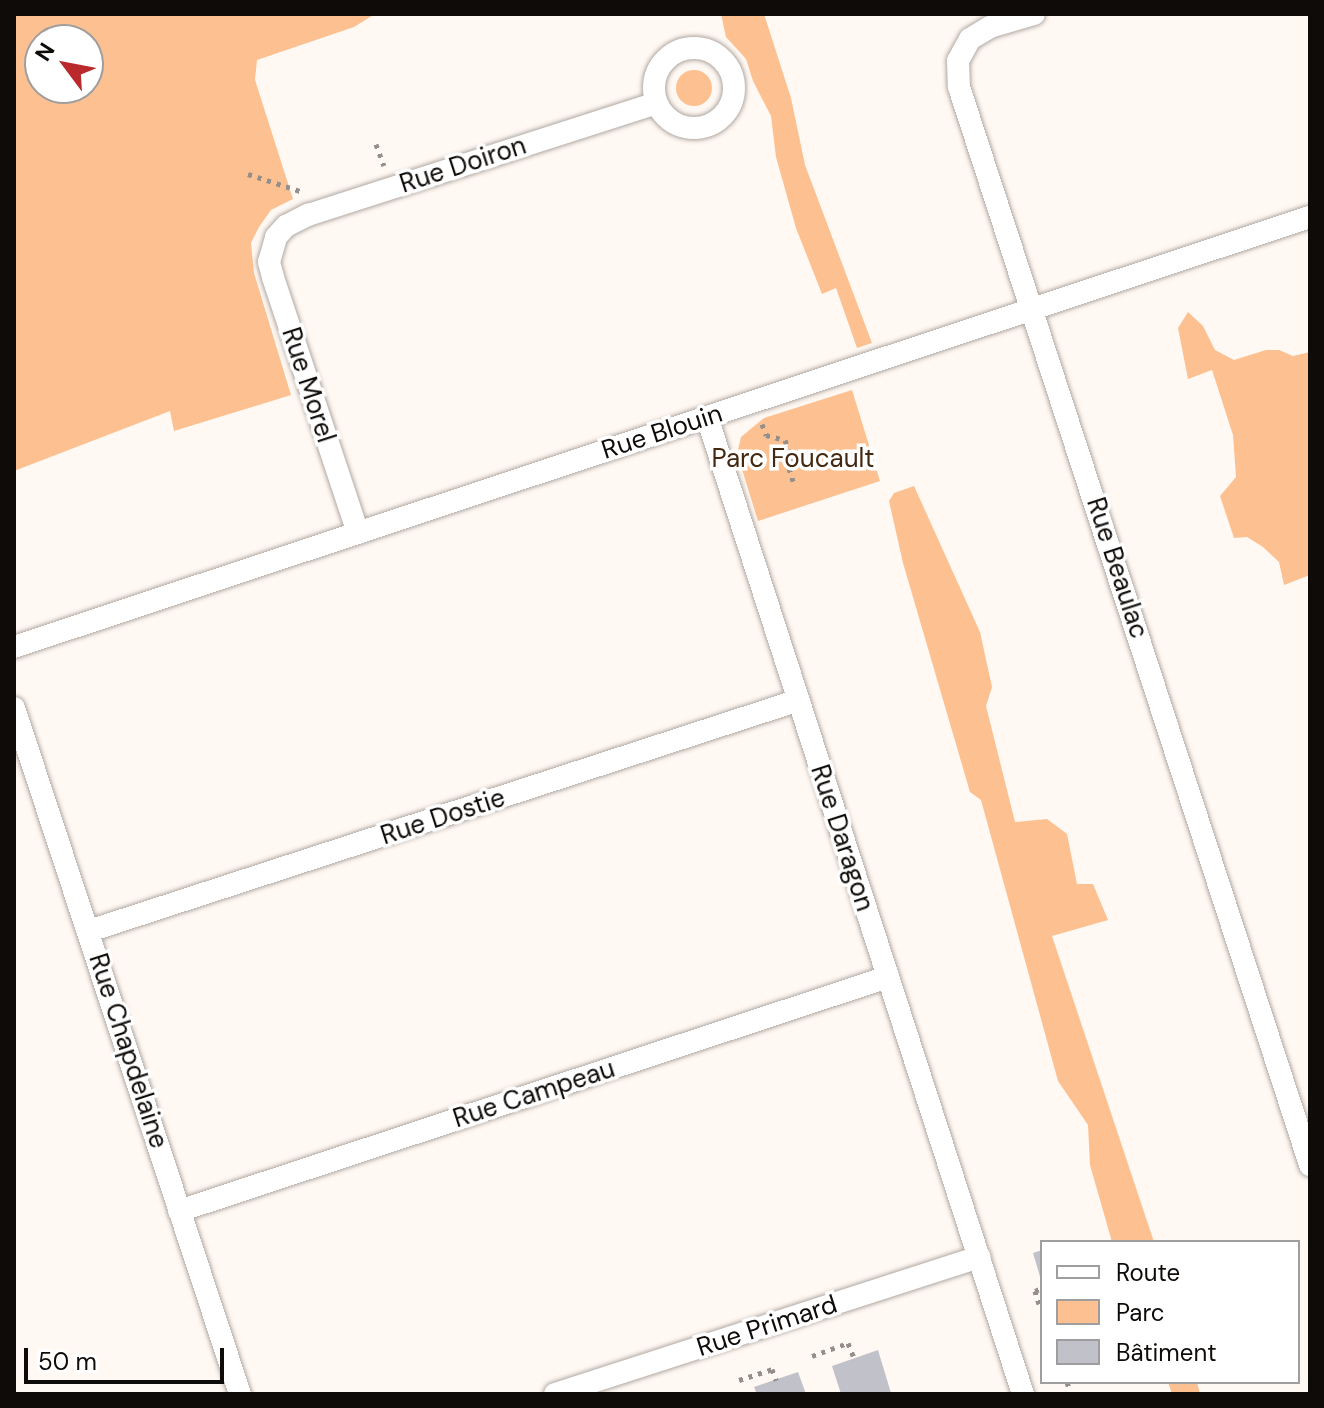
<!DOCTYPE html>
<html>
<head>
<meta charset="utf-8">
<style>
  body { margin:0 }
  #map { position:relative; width:1324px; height:1408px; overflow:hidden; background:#fff8f3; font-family:"DM Sans",sans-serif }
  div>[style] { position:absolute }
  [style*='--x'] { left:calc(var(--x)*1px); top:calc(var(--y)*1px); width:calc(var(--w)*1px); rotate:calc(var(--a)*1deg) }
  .green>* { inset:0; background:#fdc191 }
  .round { border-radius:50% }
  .building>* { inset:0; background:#c1c1ca }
  .path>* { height:5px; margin-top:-2.5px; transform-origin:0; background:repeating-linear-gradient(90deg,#948f8b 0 4px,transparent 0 10px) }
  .roads { filter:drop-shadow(0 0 2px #b1a9a3) drop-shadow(0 0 2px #b1a9a3) }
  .street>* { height:22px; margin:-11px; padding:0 11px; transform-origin:11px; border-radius:11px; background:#fff }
  .street>.ring { margin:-11px; padding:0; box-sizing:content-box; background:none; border:22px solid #fff; border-radius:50% }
  span { translate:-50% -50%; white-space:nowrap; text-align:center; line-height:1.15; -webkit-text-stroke:7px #fff; paint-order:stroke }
  .street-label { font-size:26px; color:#0e0b09 }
  .park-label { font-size:26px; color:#44280f }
  .frame { position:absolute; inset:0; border:16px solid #0e0b09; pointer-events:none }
  .legend { position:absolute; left:1040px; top:1240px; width:260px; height:144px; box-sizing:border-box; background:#fff; border:2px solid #9f9d9d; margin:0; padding:10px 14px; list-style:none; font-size:24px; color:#0e0b09 }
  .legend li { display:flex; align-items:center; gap:16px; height:40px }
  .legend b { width:40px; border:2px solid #9f9d9d }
  .north { position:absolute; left:24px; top:24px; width:80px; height:80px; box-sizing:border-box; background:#fff; border:2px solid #9f9d9d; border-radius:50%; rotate:302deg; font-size:22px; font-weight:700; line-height:32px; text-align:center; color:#0e0b09 }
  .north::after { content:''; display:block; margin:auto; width:28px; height:36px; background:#ba2a2d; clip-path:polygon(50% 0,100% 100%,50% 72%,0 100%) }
  .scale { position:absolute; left:24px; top:1348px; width:200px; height:36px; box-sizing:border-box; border:4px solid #0e0b09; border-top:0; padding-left:10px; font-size:24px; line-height:28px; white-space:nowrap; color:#0e0b09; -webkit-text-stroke:6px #fff; paint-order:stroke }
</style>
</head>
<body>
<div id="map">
  <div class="green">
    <div style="clip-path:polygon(evenodd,14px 14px,375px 14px,354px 27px,257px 60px,255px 80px,293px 199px,271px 210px,259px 227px,251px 243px,254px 273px,291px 395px,174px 431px,170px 411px,14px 471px,14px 14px,88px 40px,88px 88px,40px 88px,40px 40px,88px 40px)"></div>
    <div style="clip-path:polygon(721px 14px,764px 14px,791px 98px,805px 165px,872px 343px,857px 348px,836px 288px,822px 294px,796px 228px,776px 157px,771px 116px,753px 81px,746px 59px,726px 37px)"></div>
    <div class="round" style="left:676px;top:70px;width:36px;height:36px"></div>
    <div style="clip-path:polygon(1188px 312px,1203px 326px,1215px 350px,1234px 360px,1266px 350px,1279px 350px,1293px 356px,1310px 352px,1310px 575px,1284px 585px,1279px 562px,1263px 547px,1247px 537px,1234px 538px,1220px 496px,1236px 477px,1233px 435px,1212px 370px,1188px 379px,1178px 328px)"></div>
    <div style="clip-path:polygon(852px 390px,880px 481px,758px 521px,741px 466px,738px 450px,741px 437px,764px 418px)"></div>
    <div style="clip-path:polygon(914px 486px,980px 632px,992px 687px,986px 706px,1015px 822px,1047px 819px,1067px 834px,1077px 884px,1093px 884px,1108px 920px,1052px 936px,1154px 1242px,1112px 1242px,1090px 1165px,1088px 1125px,1058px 1081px,981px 800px,970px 792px,903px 563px,889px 501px,894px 493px)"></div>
    <div style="clip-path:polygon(1168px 1382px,1197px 1382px,1200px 1394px,1172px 1394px)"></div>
  </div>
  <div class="building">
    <div style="clip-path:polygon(1042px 1250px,1042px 1280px,1041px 1280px,1033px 1253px)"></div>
    <div style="clip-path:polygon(878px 1350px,891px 1393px,841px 1394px,832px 1366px)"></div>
    <div style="clip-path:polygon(798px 1372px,806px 1394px,757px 1394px,754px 1387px)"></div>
  </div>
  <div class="path">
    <div style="--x:376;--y:144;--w:23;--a:70"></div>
    <div style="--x:248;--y:174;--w:55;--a:18.1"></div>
    <div style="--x:762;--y:424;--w:12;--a:70"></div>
    <div style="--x:766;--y:435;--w:20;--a:15"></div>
    <div style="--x:785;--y:440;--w:28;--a:69"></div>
    <div style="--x:795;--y:466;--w:6;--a:162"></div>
    <div style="--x:789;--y:468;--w:14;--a:73"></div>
    <div style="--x:1039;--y:1304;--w:14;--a:-107"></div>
    <div style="--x:1035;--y:1291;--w:8;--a:-23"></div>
    <div style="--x:812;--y:1356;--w:38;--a:-20"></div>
    <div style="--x:848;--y:1343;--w:16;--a:68"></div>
    <div style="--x:739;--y:1380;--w:35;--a:-18"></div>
    <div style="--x:772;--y:1369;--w:12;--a:70"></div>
    <div style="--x:1067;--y:1382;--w:9;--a:72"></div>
  </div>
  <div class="roads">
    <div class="street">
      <div style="--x:1034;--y:14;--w:46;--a:163.5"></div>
      <div style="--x:990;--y:27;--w:23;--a:149"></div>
      <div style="--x:970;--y:39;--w:25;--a:119"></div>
      <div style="--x:958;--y:61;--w:26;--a:88"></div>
      <div style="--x:959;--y:87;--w:1134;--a:71.96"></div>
      <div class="ring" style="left:654px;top:48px;width:58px;height:58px"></div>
      <div style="--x:707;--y:417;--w:1027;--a:72.08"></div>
      <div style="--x:358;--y:533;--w:270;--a:-108.4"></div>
      <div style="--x:273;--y:277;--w:16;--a:-105"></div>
      <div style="--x:269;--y:262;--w:26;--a:-74"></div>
      <div style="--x:276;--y:237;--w:15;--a:-48"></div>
      <div style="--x:286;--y:226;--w:25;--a:-27"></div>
      <div style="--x:308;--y:215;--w:366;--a:-17.8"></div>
      <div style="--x:14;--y:647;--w:1365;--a:-18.36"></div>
      <div style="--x:14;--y:708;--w:722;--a:71.77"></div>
      <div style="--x:89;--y:931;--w:743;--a:-18.02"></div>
      <div style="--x:179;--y:1211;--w:747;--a:-18.27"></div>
      <div style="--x:555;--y:1394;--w:446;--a:-17.9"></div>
    </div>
  </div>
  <div class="street-label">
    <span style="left:463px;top:165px;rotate:-18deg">Rue Doiron</span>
    <span style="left:308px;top:385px;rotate:72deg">Rue Morel</span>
    <span style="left:662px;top:432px;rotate:-18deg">Rue Blouin</span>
    <span style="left:1117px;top:568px;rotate:72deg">Rue Beaulac</span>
    <span style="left:443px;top:817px;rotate:-18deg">Rue Dostie</span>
    <span style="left:842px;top:838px;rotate:72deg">Rue Daragon</span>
    <span style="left:128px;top:1051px;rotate:72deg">Rue Chapdelaine</span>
    <span style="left:534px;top:1094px;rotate:-18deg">Rue Campeau</span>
    <span style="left:767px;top:1326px;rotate:-18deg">Rue Primard</span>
  </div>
  <div class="park-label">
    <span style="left:793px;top:459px">Parc Foucault</span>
  </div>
  <div class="frame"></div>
  <ul class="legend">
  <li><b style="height:10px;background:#fff"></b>Route</li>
  <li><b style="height:22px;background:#fdc191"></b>Parc</li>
  <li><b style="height:22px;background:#c1c1ca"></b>Bâtiment</li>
  </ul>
  <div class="north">N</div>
  <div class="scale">50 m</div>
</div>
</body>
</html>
